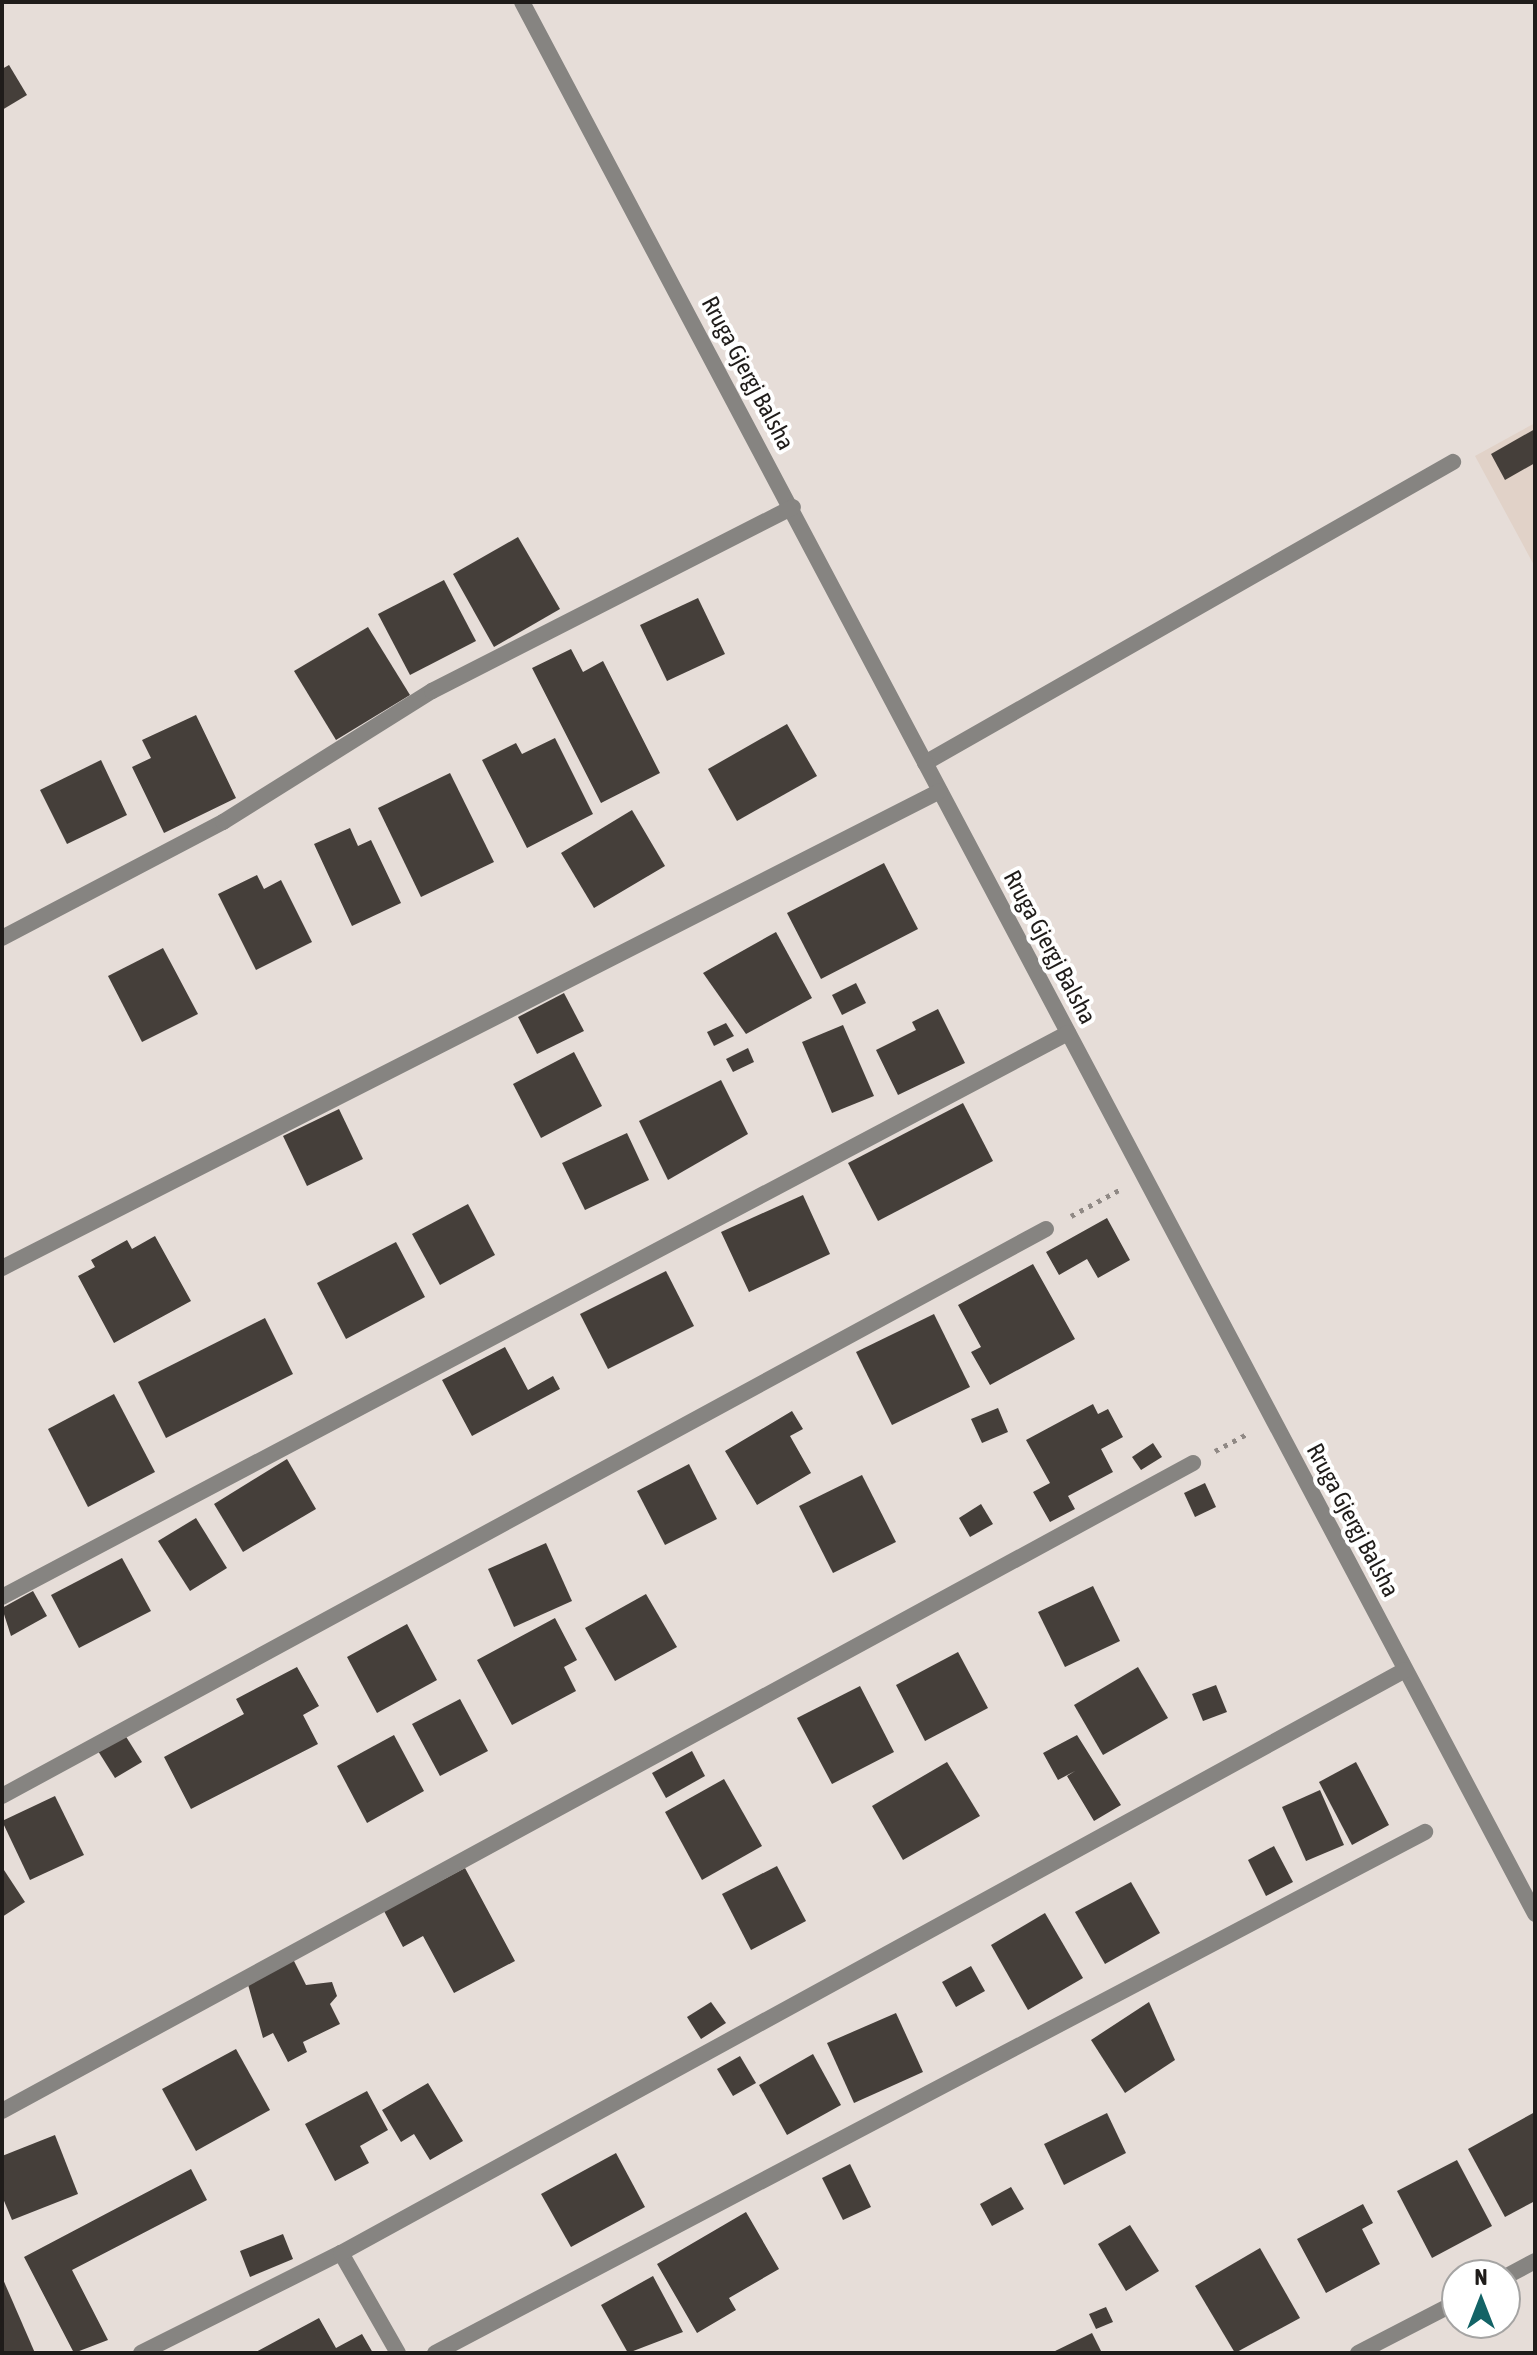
<!DOCTYPE html>
<html>
<head>
<meta charset="utf-8">
<style>
  body { margin:0 }
  #map { position:relative; width:1537px; height:2355px; overflow:hidden; background:#e6ddd8; font-family:"Asap Condensed",sans-serif }
  div>[style] { position:absolute }
  [style*='--x'] { left:calc(var(--x)*1px); top:calc(var(--y)*1px); width:calc(var(--w)*1px); rotate:calc(var(--a)*1deg) }
  .built>* { inset:0; background:#e1d2c8 }
  .building>* { inset:0; background:#453f3a }
  .path>* { height:5px; margin-top:-2.5px; transform-origin:0; background:repeating-linear-gradient(90deg,#908985 0 4px,transparent 0 10px) }
  .service>* { height:16px; margin:-8px; padding:0 8px; transform-origin:8px; border-radius:8px; background:#868481 }
  .minor>* { height:16px; margin:-8px; padding:0 8px; transform-origin:8px; border-radius:8px; background:#868481 }
  span { translate:-50% -50%; white-space:nowrap; text-align:center; line-height:1.15; -webkit-text-stroke:8px #fff; paint-order:stroke }
  .street-label { font-size:24px; color:#1f1c1a }
  .frame { position:absolute; inset:0; border:4px solid #1f1c1a; pointer-events:none }
  .north { position:absolute; left:1441px; top:2259px; width:80px; height:80px; box-sizing:border-box; background:#fff; border:2px solid #a5a4a3; border-radius:50%; rotate:0deg; font-size:22px; font-weight:700; line-height:32px; text-align:center; color:#1f1c1a }
  .north::after { content:''; display:block; margin:auto; width:28px; height:36px; background:#136366; clip-path:polygon(50% 0,100% 100%,50% 72%,0 100%) }
</style>
</head>
<body>
<div id="map">
  <div class="built">
    <div style="clip-path:polygon(1535px 423px,1535px 567px,1475px 456px)"></div>
  </div>
  <div class="building">
    <div style="clip-path:polygon(9px 65px,27px 95px,2px 110px,2px 69px)"></div>
    <div style="clip-path:polygon(1535px 429px,1535px 463px,1505px 480px,1491px 454px)"></div>
    <div style="clip-path:polygon(518px 537px,560px 609px,494px 647px,453px 574px)"></div>
    <div style="clip-path:polygon(444px 580px,476px 641px,410px 675px,378px 614px)"></div>
    <div style="clip-path:polygon(698px 598px,725px 654px,667px 681px,640px 625px)"></div>
    <div style="clip-path:polygon(368px 627px,410px 695px,336px 740px,294px 671px)"></div>
    <div style="clip-path:polygon(571px 649px,583px 672px,603px 661px,660px 773px,601px 803px,532px 668px)"></div>
    <div style="clip-path:polygon(196px 715px,236px 798px,164px 833px,132px 767px,151px 758px,142px 740px)"></div>
    <div style="clip-path:polygon(787px 724px,817px 776px,737px 821px,708px 769px)"></div>
    <div style="clip-path:polygon(555px 738px,593px 814px,527px 848px,482px 760px,516px 743px,522px 754px)"></div>
    <div style="clip-path:polygon(101px 760px,127px 815px,67px 844px,40px 790px)"></div>
    <div style="clip-path:polygon(450px 773px,494px 862px,421px 897px,378px 808px)"></div>
    <div style="clip-path:polygon(632px 810px,665px 866px,594px 908px,561px 853px)"></div>
    <div style="clip-path:polygon(350px 828px,358px 846px,371px 840px,401px 903px,352px 926px,314px 844px)"></div>
    <div style="clip-path:polygon(884px 863px,918px 929px,821px 979px,787px 913px)"></div>
    <div style="clip-path:polygon(257px 875px,264px 889px,281px 880px,312px 942px,256px 970px,218px 894px)"></div>
    <div style="clip-path:polygon(776px 932px,812px 998px,746px 1034px,703px 973px)"></div>
    <div style="clip-path:polygon(163px 948px,198px 1014px,142px 1042px,108px 976px)"></div>
    <div style="clip-path:polygon(856px 983px,866px 1003px,842px 1015px,832px 995px)"></div>
    <div style="clip-path:polygon(564px 993px,584px 1031px,537px 1054px,518px 1017px)"></div>
    <div style="clip-path:polygon(938px 1009px,965px 1063px,898px 1095px,876px 1050px,916px 1030px,912px 1022px)"></div>
    <div style="clip-path:polygon(726px 1023px,734px 1036px,714px 1046px,707px 1032px)"></div>
    <div style="clip-path:polygon(843px 1025px,874px 1096px,832px 1113px,802px 1042px)"></div>
    <div style="clip-path:polygon(748px 1048px,754px 1062px,733px 1072px,726px 1059px)"></div>
    <div style="clip-path:polygon(574px 1052px,602px 1106px,541px 1138px,513px 1084px)"></div>
    <div style="clip-path:polygon(721px 1080px,748px 1134px,668px 1180px,639px 1121px)"></div>
    <div style="clip-path:polygon(963px 1103px,993px 1161px,878px 1221px,848px 1163px)"></div>
    <div style="clip-path:polygon(339px 1109px,363px 1159px,307px 1186px,283px 1136px)"></div>
    <div style="clip-path:polygon(627px 1133px,649px 1180px,585px 1210px,562px 1163px)"></div>
    <div style="clip-path:polygon(803px 1195px,830px 1254px,749px 1292px,721px 1232px)"></div>
    <div style="clip-path:polygon(468px 1204px,495px 1255px,440px 1285px,412px 1234px)"></div>
    <div style="clip-path:polygon(1107px 1218px,1130px 1260px,1098px 1278px,1087px 1259px,1059px 1275px,1046px 1252px)"></div>
    <div style="clip-path:polygon(155px 1236px,191px 1301px,114px 1343px,78px 1276px,95px 1267px,91px 1260px,127px 1240px,132px 1249px)"></div>
    <div style="clip-path:polygon(396px 1242px,425px 1297px,346px 1339px,317px 1283px)"></div>
    <div style="clip-path:polygon(1033px 1264px,1075px 1339px,990px 1385px,971px 1352px,981px 1347px,958px 1305px)"></div>
    <div style="clip-path:polygon(666px 1271px,694px 1326px,608px 1369px,580px 1314px)"></div>
    <div style="clip-path:polygon(934px 1314px,970px 1387px,892px 1425px,856px 1352px)"></div>
    <div style="clip-path:polygon(265px 1318px,293px 1374px,166px 1438px,138px 1382px)"></div>
    <div style="clip-path:polygon(505px 1347px,528px 1390px,553px 1376px,560px 1389px,472px 1436px,442px 1380px)"></div>
    <div style="clip-path:polygon(114px 1394px,155px 1472px,88px 1507px,48px 1429px)"></div>
    <div style="clip-path:polygon(1093px 1404px,1098px 1414px,1108px 1409px,1123px 1437px,1101px 1449px,1113px 1472px,1068px 1496px,1075px 1509px,1050px 1522px,1033px 1492px,1050px 1483px,1026px 1440px)"></div>
    <div style="clip-path:polygon(998px 1408px,1008px 1432px,982px 1443px,971px 1419px)"></div>
    <div style="clip-path:polygon(792px 1411px,803px 1429px,790px 1436px,811px 1473px,757px 1505px,725px 1451px)"></div>
    <div style="clip-path:polygon(1153px 1443px,1162px 1457px,1141px 1470px,1132px 1457px)"></div>
    <div style="clip-path:polygon(287px 1459px,316px 1509px,243px 1552px,214px 1504px)"></div>
    <div style="clip-path:polygon(689px 1464px,717px 1519px,665px 1545px,637px 1491px)"></div>
    <div style="clip-path:polygon(862px 1475px,896px 1542px,833px 1573px,799px 1506px)"></div>
    <div style="clip-path:polygon(1205px 1483px,1216px 1507px,1195px 1517px,1184px 1493px)"></div>
    <div style="clip-path:polygon(981px 1504px,993px 1524px,970px 1537px,959px 1518px)"></div>
    <div style="clip-path:polygon(196px 1518px,227px 1568px,190px 1591px,158px 1541px)"></div>
    <div style="clip-path:polygon(546px 1543px,572px 1601px,514px 1627px,488px 1569px)"></div>
    <div style="clip-path:polygon(122px 1558px,151px 1611px,79px 1648px,51px 1595px)"></div>
    <div style="clip-path:polygon(1093px 1586px,1120px 1641px,1065px 1667px,1038px 1612px)"></div>
    <div style="clip-path:polygon(33px 1591px,47px 1616px,11px 1636px,2px 1608px)"></div>
    <div style="clip-path:polygon(646px 1594px,677px 1647px,615px 1681px,585px 1628px)"></div>
    <div style="clip-path:polygon(555px 1618px,577px 1660px,564px 1667px,576px 1691px,512px 1725px,477px 1660px)"></div>
    <div style="clip-path:polygon(407px 1624px,437px 1680px,377px 1713px,347px 1657px)"></div>
    <div style="clip-path:polygon(958px 1652px,988px 1708px,925px 1741px,896px 1685px)"></div>
    <div style="clip-path:polygon(297px 1667px,319px 1706px,303px 1715px,318px 1744px,191px 1809px,164px 1757px,244px 1714px,236px 1699px)"></div>
    <div style="clip-path:polygon(1138px 1667px,1168px 1718px,1103px 1755px,1074px 1705px)"></div>
    <div style="clip-path:polygon(1216px 1685px,1227px 1712px,1203px 1721px,1192px 1694px)"></div>
    <div style="clip-path:polygon(860px 1686px,894px 1752px,832px 1784px,797px 1718px)"></div>
    <div style="clip-path:polygon(460px 1699px,488px 1751px,440px 1776px,412px 1724px)"></div>
    <div style="clip-path:polygon(125px 1735px,142px 1762px,115px 1778px,98px 1751px)"></div>
    <div style="clip-path:polygon(394px 1735px,424px 1791px,367px 1823px,337px 1766px)"></div>
    <div style="clip-path:polygon(1077px 1735px,1121px 1805px,1094px 1821px,1067px 1776px,1075px 1771px,1058px 1780px,1043px 1753px)"></div>
    <div style="clip-path:polygon(692px 1751px,705px 1776px,666px 1798px,652px 1773px)"></div>
    <div style="clip-path:polygon(947px 1762px,980px 1816px,903px 1860px,872px 1806px)"></div>
    <div style="clip-path:polygon(1356px 1762px,1389px 1825px,1352px 1845px,1319px 1782px)"></div>
    <div style="clip-path:polygon(724px 1779px,762px 1846px,702px 1880px,665px 1812px)"></div>
    <div style="clip-path:polygon(1320px 1790px,1344px 1845px,1306px 1861px,1282px 1807px)"></div>
    <div style="clip-path:polygon(55px 1796px,84px 1855px,30px 1880px,2px 1821px)"></div>
    <div style="clip-path:polygon(1274px 1846px,1293px 1882px,1266px 1896px,1248px 1860px)"></div>
    <div style="clip-path:polygon(777px 1866px,806px 1921px,751px 1950px,722px 1894px)"></div>
    <div style="clip-path:polygon(2px 1867px,25px 1902px,2px 1917px)"></div>
    <div style="clip-path:polygon(465px 1868px,515px 1961px,454px 1993px,423px 1936px,403px 1947px,384px 1911px)"></div>
    <div style="clip-path:polygon(1131px 1882px,1160px 1933px,1105px 1964px,1075px 1912px)"></div>
    <div style="clip-path:polygon(1045px 1913px,1083px 1978px,1028px 2010px,991px 1945px)"></div>
    <div style="clip-path:polygon(293px 1959px,306px 1985px,332px 1982px,337px 1996px,330px 2004px,340px 2024px,303px 2042px,307px 2052px,288px 2062px,273px 2033px,263px 2038px,247px 1981px)"></div>
    <div style="clip-path:polygon(971px 1966px,985px 1991px,956px 2007px,942px 1982px)"></div>
    <div style="clip-path:polygon(711px 2002px,726px 2023px,701px 2039px,687px 2017px)"></div>
    <div style="clip-path:polygon(1149px 2002px,1175px 2060px,1125px 2093px,1091px 2040px)"></div>
    <div style="clip-path:polygon(896px 2013px,923px 2072px,854px 2103px,827px 2043px)"></div>
    <div style="clip-path:polygon(236px 2049px,270px 2110px,196px 2151px,162px 2089px)"></div>
    <div style="clip-path:polygon(813px 2054px,841px 2105px,787px 2135px,759px 2085px)"></div>
    <div style="clip-path:polygon(740px 2056px,756px 2083px,733px 2096px,717px 2069px)"></div>
    <div style="clip-path:polygon(428px 2083px,463px 2141px,430px 2160px,414px 2134px,401px 2142px,382px 2110px)"></div>
    <div style="clip-path:polygon(367px 2091px,388px 2130px,360px 2146px,369px 2163px,335px 2181px,305px 2124px)"></div>
    <div style="clip-path:polygon(1535px 2112px,1535px 2201px,1505px 2217px,1468px 2149px)"></div>
    <div style="clip-path:polygon(1107px 2113px,1126px 2153px,1064px 2185px,1044px 2144px)"></div>
    <div style="clip-path:polygon(55px 2135px,78px 2194px,12px 2220px,2px 2196px,2px 2156px)"></div>
    <div style="clip-path:polygon(616px 2153px,645px 2207px,571px 2247px,541px 2194px)"></div>
    <div style="clip-path:polygon(1457px 2160px,1492px 2226px,1432px 2258px,1397px 2191px)"></div>
    <div style="clip-path:polygon(850px 2164px,871px 2207px,843px 2220px,822px 2178px)"></div>
    <div style="clip-path:polygon(191px 2169px,207px 2200px,72px 2270px,108px 2340px,74px 2353px,24px 2257px)"></div>
    <div style="clip-path:polygon(1011px 2187px,1024px 2209px,992px 2226px,980px 2204px)"></div>
    <div style="clip-path:polygon(1363px 2204px,1373px 2223px,1362px 2229px,1380px 2264px,1326px 2293px,1297px 2239px)"></div>
    <div style="clip-path:polygon(746px 2212px,779px 2269px,729px 2298px,736px 2310px,697px 2333px,657px 2264px)"></div>
    <div style="clip-path:polygon(1130px 2225px,1159px 2271px,1126px 2291px,1098px 2244px)"></div>
    <div style="clip-path:polygon(283px 2234px,293px 2259px,250px 2277px,240px 2251px)"></div>
    <div style="clip-path:polygon(1260px 2248px,1300px 2318px,1235px 2353px,1195px 2286px)"></div>
    <div style="clip-path:polygon(653px 2276px,683px 2332px,628px 2353px,601px 2305px)"></div>
    <div style="clip-path:polygon(2px 2277px,35px 2353px,2px 2353px)"></div>
    <div style="clip-path:polygon(1106px 2307px,1113px 2322px,1096px 2329px,1089px 2314px)"></div>
    <div style="clip-path:polygon(319px 2318px,336px 2348px,362px 2334px,373px 2353px,254px 2353px)"></div>
    <div style="clip-path:polygon(1092px 2333px,1102px 2353px,1051px 2353px)"></div>
  </div>
  <div class="path">
    <div style="--x:1071;--y:1216;--w:55;--a:-28.4"></div>
    <div style="--x:1215;--y:1451;--w:38;--a:-28"></div>
  </div>
  <div class="service">
    <div style="--x:925;--y:763;--w:608;--a:-29.69"></div>
  </div>
  <div class="minor">
    <div style="--x:522;--y:2;--w:2164;--a:62.08"></div>
    <div style="--x:2;--y:938;--w:250;--a:-27.7"></div>
    <div style="--x:223;--y:822;--w:247;--a:-32.1"></div>
    <div style="--x:432;--y:691;--w:405;--a:-27"></div>
    <div style="--x:2;--y:1268;--w:1052;--a:-26.95"></div>
    <div style="--x:2;--y:1597;--w:1206;--a:-27.88"></div>
    <div style="--x:2;--y:1796;--w:1188;--a:-28.51"></div>
    <div style="--x:2;--y:2111;--w:1356;--a:-28.55"></div>
    <div style="--x:341;--y:2253;--w:115;--a:60.3"></div>
    <div style="--x:1505;--y:2277;--w:34;--a:-28"></div>
    <div style="--x:141;--y:2353;--w:224;--a:-26.6"></div>
    <div style="--x:341;--y:2253;--w:1213;--a:-28.72"></div>
    <div style="--x:435;--y:2353;--w:1119;--a:-27.76"></div>
    <div style="--x:1358;--y:2353;--w:111;--a:-27.3"></div>
  </div>
  <div class="street-label">
    <span style="left:748px;top:373px;rotate:62deg">Rruga Gjergj Balsha</span>
    <span style="left:1050px;top:947px;rotate:62deg">Rruga Gjergj Balsha</span>
    <span style="left:1353px;top:1520px;rotate:62deg">Rruga Gjergj Balsha</span>
  </div>
  <div class="frame"></div>
  <div class="north">N</div>
</div>
</body>
</html>
